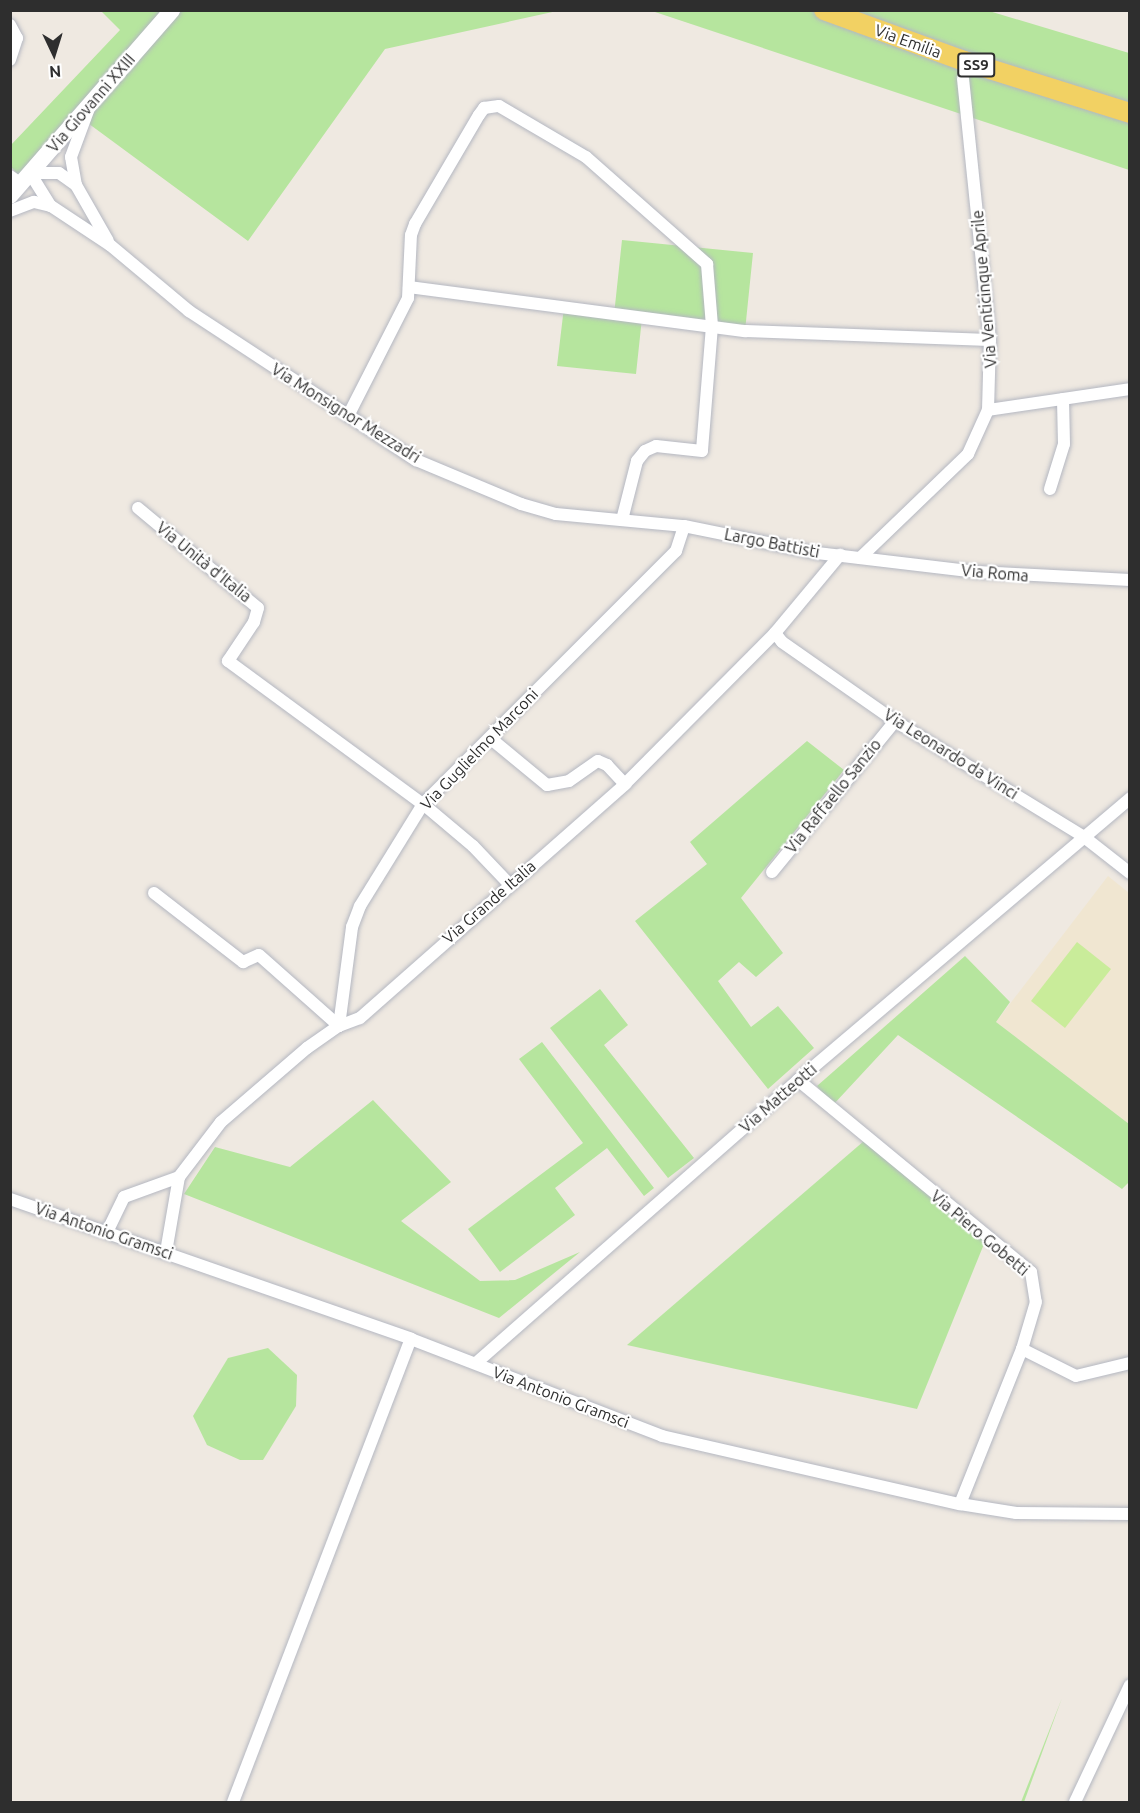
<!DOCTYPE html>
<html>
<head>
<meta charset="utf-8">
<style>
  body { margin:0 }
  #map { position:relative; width:1140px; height:1813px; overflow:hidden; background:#efe9e1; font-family:Ubuntu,sans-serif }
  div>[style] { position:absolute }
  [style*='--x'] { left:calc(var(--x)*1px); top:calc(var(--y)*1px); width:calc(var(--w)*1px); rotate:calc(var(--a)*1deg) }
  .education>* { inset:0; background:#f0e6d1 }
  .green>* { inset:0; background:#b6e59e }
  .pitch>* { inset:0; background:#c9ec9a }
  .roads { filter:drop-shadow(0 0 2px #b4b7c1) drop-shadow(0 0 2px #b4b7c1) }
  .street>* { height:12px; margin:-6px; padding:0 6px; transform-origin:6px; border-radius:6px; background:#fff }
  .secondary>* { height:16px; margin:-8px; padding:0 8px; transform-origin:8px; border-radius:8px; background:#fff }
  .primary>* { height:20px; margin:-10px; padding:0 10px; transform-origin:10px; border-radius:10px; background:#f2d163 }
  span { translate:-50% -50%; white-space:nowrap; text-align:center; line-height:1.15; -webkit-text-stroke:4.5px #fff; paint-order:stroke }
  .shield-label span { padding:2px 4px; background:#fff; border:2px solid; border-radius:4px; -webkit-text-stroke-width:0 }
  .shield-label { font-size:15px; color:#2e2e2e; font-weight:700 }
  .street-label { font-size:16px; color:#2e2e2e }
  .frame { position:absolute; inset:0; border:12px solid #2e2e2e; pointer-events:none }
  .north { position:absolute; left:24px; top:24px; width:60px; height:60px; -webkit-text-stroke:4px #fff; paint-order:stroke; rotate:176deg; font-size:16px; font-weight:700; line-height:24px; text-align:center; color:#2e2e2e }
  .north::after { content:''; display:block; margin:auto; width:21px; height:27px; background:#2e2e2e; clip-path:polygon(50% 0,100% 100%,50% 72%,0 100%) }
</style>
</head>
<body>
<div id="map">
  <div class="education">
    <div style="clip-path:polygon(1108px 876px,1129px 893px,1129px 1124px,996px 1022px)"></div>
  </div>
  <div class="green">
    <div style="clip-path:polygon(101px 11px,557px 11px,385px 49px,248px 241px,81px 118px,25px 182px,11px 167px,10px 146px,120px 30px)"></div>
    <div style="clip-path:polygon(652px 11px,989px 11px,1129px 53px,1129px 170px)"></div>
    <div style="clip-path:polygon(622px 240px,753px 253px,745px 331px,642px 318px,636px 374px,557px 366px,564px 307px,614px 315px)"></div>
    <div style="clip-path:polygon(807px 741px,844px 770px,741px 898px,783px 953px,756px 977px,739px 962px,718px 981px,751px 1027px,778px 1006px,814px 1048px,768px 1089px,635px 921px,707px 864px,690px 842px)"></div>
    <div style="clip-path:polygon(965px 956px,1010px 1002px,996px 1022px,1129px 1124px,1129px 1182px,1122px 1189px,898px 1035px,833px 1105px,817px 1086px)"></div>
    <div style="clip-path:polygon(600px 989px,628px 1025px,604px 1045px,694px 1158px,668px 1178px,550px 1028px)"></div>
    <div style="clip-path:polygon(542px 1042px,654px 1188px,644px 1196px,607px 1148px,555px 1188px,575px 1215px,500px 1272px,468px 1229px,583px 1143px,519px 1059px)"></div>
    <div style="clip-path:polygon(373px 1100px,451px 1182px,401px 1221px,480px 1281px,515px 1280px,580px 1252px,499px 1318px,184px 1194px,215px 1147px,290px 1167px)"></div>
    <div style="clip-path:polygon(864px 1141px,986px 1239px,917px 1409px,627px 1345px)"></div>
    <div style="clip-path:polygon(268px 1348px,297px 1375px,296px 1406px,263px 1460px,240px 1460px,207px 1445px,193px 1416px,228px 1358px)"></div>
    <div style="clip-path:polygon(1062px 1698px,1024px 1802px,1021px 1802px)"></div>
  </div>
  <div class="pitch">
    <div style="clip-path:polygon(1077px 942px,1111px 969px,1065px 1028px,1031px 1001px)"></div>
  </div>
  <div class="roads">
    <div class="street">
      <div style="--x:10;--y:25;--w:15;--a:62"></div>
      <div style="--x:17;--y:38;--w:23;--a:108"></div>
      <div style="--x:88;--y:111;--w:49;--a:110.3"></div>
      <div style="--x:71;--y:157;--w:28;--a:80"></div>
      <div style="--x:76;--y:185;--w:64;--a:60.3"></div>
      <div style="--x:10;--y:176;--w:14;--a:36"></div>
      <div style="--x:76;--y:185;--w:21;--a:-145"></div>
      <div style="--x:59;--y:173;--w:29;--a:180"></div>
      <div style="--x:30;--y:173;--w:39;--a:58"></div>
      <div style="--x:51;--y:206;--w:71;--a:33.5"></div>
      <div style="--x:110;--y:245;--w:103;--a:39.9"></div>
      <div style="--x:189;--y:311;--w:272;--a:33.3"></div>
      <div style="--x:416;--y:460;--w:114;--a:22.7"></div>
      <div style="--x:521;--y:504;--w:36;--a:16"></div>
      <div style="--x:556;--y:514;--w:129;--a:5.4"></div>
      <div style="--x:684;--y:526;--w:136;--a:11.5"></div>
      <div style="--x:817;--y:553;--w:161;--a:6.8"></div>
      <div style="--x:977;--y:572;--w:153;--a:3"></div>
      <div style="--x:10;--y:211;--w:26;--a:-21"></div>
      <div style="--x:34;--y:202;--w:17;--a:13"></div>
      <div style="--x:409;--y:287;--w:339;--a:7.5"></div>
      <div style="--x:745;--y:331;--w:245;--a:2.1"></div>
      <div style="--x:988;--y:410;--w:144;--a:-8.4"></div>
      <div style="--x:348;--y:416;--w:132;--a:-63"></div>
      <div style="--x:408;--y:298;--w:63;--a:-87.3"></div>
      <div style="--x:411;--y:235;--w:12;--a:-70"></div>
      <div style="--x:415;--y:224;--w:126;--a:-59.6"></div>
      <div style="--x:479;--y:115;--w:9;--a:-54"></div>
      <div style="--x:484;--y:108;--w:15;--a:-8"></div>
      <div style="--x:499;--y:106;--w:101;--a:30.4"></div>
      <div style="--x:586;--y:157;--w:162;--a:41.5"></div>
      <div style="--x:707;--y:264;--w:62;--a:85.4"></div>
      <div style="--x:712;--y:326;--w:125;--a:94.6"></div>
      <div style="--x:702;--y:451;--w:46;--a:-173.8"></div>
      <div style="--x:656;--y:446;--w:12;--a:156"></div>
      <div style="--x:645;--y:451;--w:13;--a:129"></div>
      <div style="--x:637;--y:461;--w:61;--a:104.3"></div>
      <div style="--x:1050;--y:489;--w:47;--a:-72.7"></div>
      <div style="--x:1064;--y:444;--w:45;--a:-91.3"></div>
      <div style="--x:138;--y:508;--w:156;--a:39.8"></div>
      <div style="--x:258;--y:608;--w:15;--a:106"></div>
      <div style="--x:254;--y:622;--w:47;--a:123.7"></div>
      <div style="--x:228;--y:661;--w:242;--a:36.3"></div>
      <div style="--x:423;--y:804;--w:65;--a:40"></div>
      <div style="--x:473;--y:846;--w:52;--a:46.5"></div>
      <div style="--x:860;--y:558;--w:150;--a:-43.9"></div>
      <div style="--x:968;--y:454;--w:48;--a:-65.6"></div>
      <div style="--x:988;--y:410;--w:70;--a:-88.4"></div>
      <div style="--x:990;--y:340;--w:263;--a:-95.9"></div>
      <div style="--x:775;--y:633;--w:11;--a:52"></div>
      <div style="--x:782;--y:642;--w:138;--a:35"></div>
      <div style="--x:895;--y:721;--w:222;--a:31.5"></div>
      <div style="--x:1084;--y:837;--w:58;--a:38"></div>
      <div style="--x:490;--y:738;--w:74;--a:39.5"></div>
      <div style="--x:547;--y:785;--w:22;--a:-10"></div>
      <div style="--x:569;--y:781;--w:35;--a:-35"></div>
      <div style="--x:598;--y:761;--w:10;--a:24"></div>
      <div style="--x:607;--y:765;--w:26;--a:47"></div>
      <div style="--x:772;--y:872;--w:195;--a:-50.8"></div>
      <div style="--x:154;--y:893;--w:113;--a:37.8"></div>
      <div style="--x:243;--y:962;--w:17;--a:-24"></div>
      <div style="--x:259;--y:955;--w:107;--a:41.6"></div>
      <div style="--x:339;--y:1026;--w:100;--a:-82.5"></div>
      <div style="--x:352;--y:927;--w:22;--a:-69"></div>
      <div style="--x:360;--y:906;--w:120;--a:-58.3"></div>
      <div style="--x:423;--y:804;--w:358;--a:-45"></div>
      <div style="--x:676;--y:551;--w:26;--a:-72"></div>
      <div style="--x:798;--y:1080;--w:302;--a:39.5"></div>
      <div style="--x:1031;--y:1272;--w:30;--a:81"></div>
      <div style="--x:1036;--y:1302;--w:49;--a:106.6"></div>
      <div style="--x:1022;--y:1349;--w:167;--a:111.8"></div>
      <div style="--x:10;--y:1199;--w:425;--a:19.2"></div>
      <div style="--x:411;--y:1339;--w:269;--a:21.1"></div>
      <div style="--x:662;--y:1436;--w:306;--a:12.9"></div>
      <div style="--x:960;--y:1504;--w:57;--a:9.1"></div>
      <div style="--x:1016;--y:1513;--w:114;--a:0.5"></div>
      <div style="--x:107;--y:1232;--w:39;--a:-64"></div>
      <div style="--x:124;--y:1197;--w:59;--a:-20"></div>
      <div style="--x:166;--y:1252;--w:76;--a:-80.2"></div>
      <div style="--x:179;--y:1177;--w:69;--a:-52.6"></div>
      <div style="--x:221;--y:1122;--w:113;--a:-40.7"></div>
      <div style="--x:307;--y:1048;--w:39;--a:-35"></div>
      <div style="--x:339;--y:1026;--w:22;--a:-21"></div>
      <div style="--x:360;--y:1018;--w:354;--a:-41.4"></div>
      <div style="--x:625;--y:784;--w:213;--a:-45.2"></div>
      <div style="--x:775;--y:633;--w:102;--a:-50.2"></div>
      <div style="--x:1022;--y:1349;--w:60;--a:26.6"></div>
      <div style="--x:1076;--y:1376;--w:56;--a:-13.5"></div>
      <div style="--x:476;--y:1363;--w:429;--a:-41.3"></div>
      <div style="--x:798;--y:1080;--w:436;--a:-40.3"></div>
      <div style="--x:233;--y:1802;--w:496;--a:-69"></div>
      <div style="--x:1075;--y:1802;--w:129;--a:-64.8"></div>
    </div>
    <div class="secondary">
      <div style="--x:10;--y:196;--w:247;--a:-48.9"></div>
    </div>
    <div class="primary">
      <div style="--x:824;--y:10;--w:149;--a:20"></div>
      <div style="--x:964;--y:61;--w:174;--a:17.4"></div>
    </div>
  </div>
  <div class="shield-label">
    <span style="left:976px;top:65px">SS9</span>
  </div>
  <div class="street-label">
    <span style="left:908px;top:41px;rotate:20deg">Via Emilia</span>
    <span style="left:91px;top:103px;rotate:-49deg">Via Giovanni XXIII</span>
    <span style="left:984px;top:289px;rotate:-95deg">Via Venticinque Aprile</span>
    <span style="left:346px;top:413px;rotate:32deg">Via Monsignor Mezzadri</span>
    <span style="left:772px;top:543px;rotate:11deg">Largo Battisti</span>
    <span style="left:204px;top:562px;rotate:39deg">Via Unità d'Italia</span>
    <span style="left:995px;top:573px;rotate:5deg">Via Roma</span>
    <span style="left:479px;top:749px;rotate:-46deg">Via Guglielmo Marconi</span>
    <span style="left:951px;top:754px;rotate:32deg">Via Leonardo da Vinci</span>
    <span style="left:833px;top:796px;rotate:-51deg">Via Raffaello Sanzio</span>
    <span style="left:489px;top:902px;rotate:-41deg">Via Grande Italia</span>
    <span style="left:778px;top:1098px;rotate:-41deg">Via Matteotti</span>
    <span style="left:104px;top:1231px;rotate:19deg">Via Antonio Gramsci</span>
    <span style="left:980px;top:1233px;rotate:40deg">Via Piero Gobetti</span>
    <span style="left:561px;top:1397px;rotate:21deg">Via Antonio Gramsci</span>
  </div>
  <div class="frame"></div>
  <div class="north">N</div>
</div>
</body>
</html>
